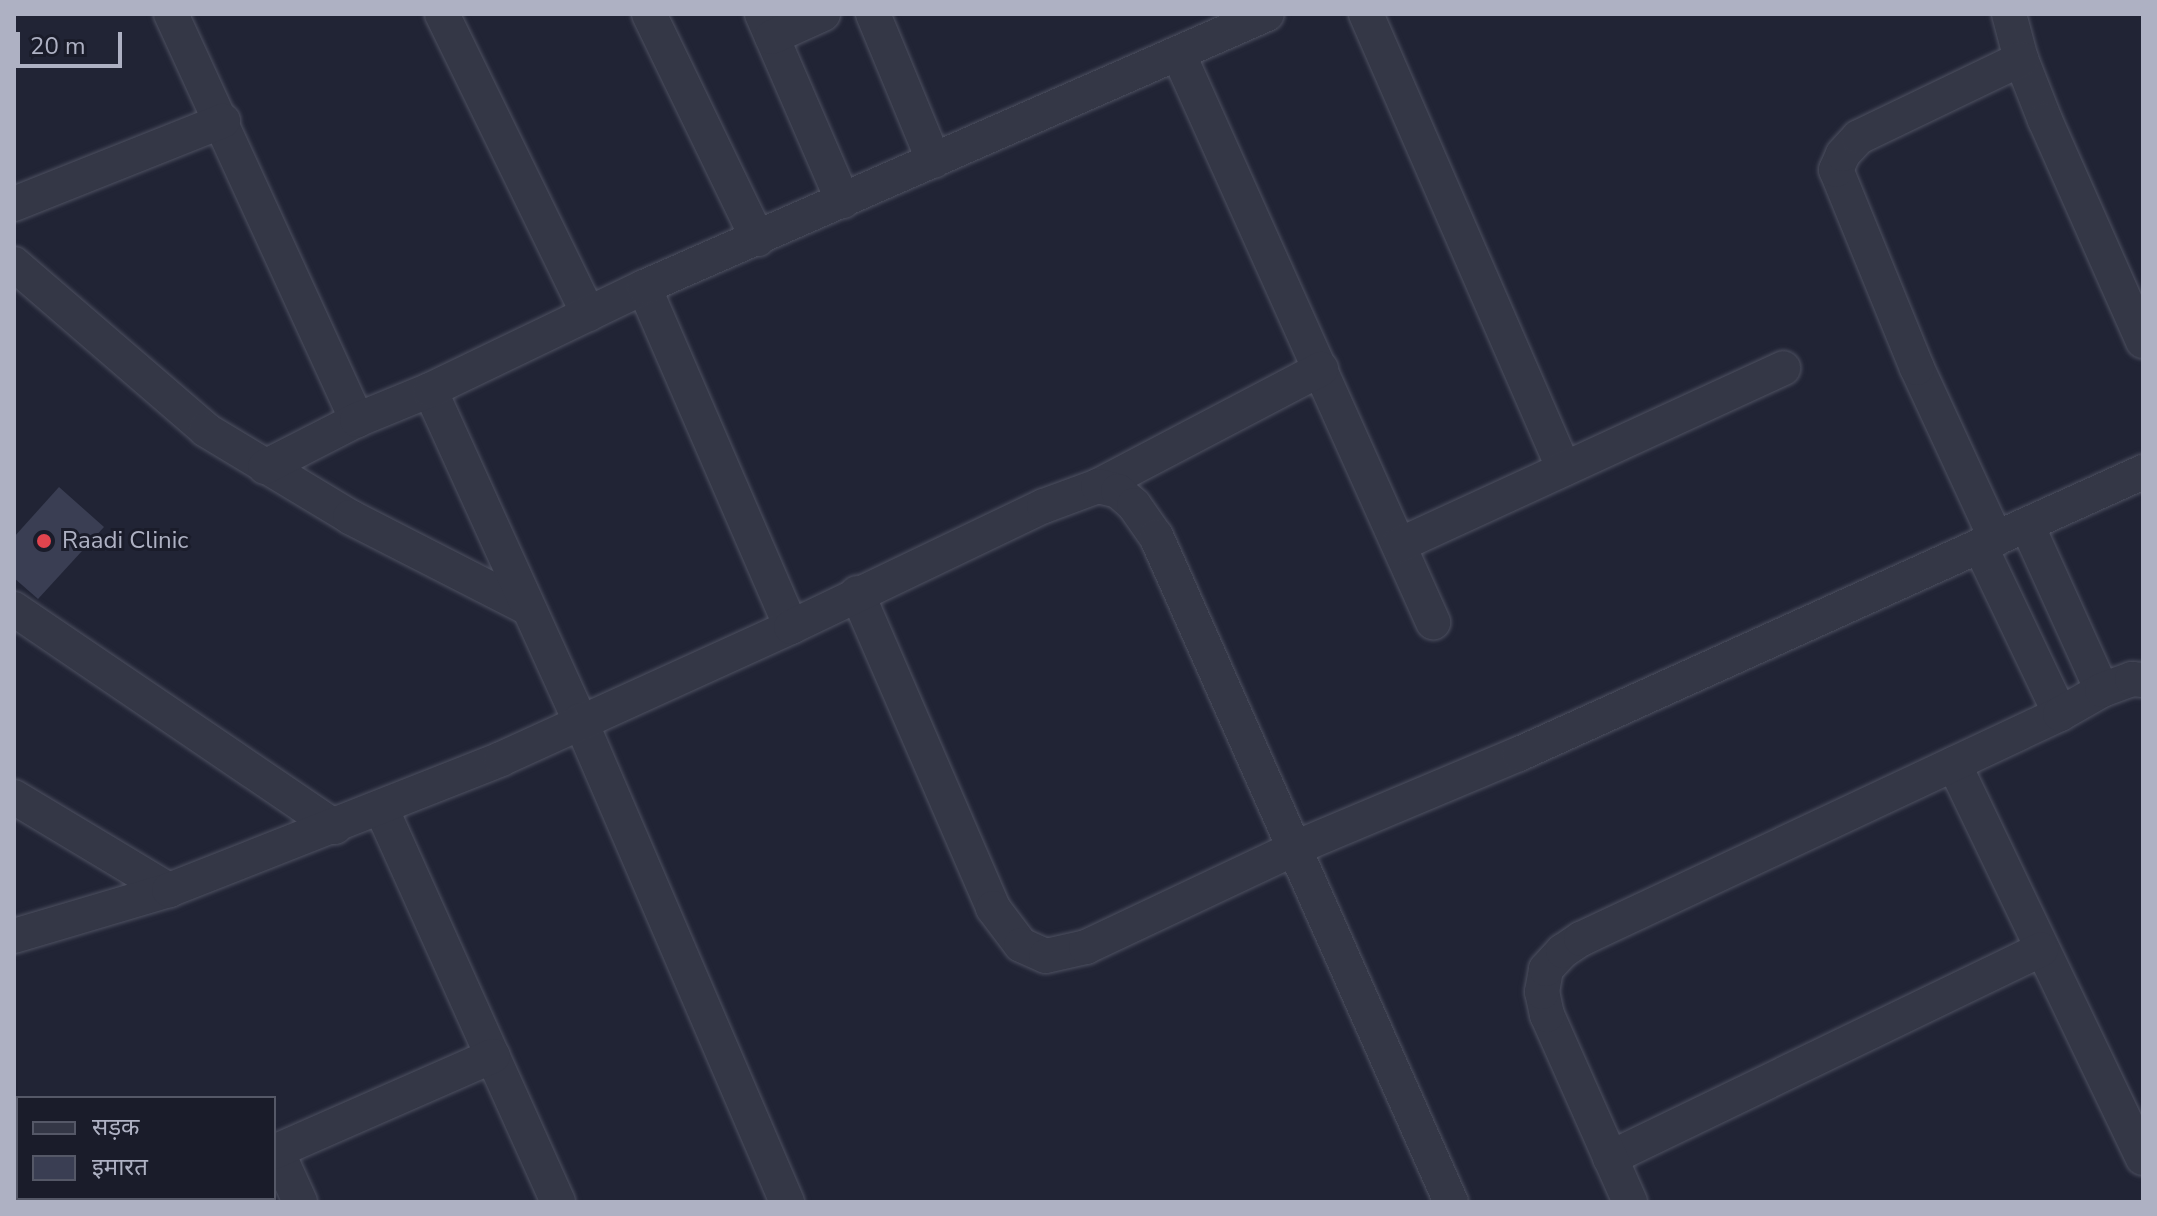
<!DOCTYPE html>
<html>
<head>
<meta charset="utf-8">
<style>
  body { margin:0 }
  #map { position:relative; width:2157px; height:1216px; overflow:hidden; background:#212435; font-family:"Nunito Sans","Noto Sans Devanagari",sans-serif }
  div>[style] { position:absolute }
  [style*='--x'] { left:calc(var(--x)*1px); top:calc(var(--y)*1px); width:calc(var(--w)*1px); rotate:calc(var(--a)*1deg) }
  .building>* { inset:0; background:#3a3e53 }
  .roads { filter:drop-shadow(0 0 2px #4e5161) drop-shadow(0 0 2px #4e5161) }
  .minor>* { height:34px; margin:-17px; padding:0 17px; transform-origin:17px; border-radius:17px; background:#343746 }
  .dots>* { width:22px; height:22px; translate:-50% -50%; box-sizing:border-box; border:4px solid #1a1c2a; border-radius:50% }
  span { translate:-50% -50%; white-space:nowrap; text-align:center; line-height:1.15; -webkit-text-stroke:6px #1a1c2a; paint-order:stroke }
  .poi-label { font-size:24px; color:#aeb1c3 }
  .left { translate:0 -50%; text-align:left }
  .frame { position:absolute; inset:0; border:16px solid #aeb1c3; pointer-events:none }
  .legend { position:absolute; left:16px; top:1096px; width:260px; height:104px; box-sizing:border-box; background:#1a1c2a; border:2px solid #555867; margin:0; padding:10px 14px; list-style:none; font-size:24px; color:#aeb1c3 }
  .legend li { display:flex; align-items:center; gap:16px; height:40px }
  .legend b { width:40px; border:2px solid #555867 }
  .scale { position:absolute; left:16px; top:32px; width:106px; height:36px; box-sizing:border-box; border:4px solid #aeb1c3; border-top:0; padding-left:10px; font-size:24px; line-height:28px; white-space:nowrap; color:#aeb1c3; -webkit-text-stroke:6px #1a1c2a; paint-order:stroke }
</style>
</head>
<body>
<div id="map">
  <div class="building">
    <div style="clip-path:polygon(59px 487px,104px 527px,38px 599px,14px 578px,14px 537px)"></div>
  </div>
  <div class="roads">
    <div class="minor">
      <div style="--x:171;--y:14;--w:447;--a:65.4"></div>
      <div style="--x:442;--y:14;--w:334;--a:64"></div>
      <div style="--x:649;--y:14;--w:250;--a:64.2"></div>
      <div style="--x:762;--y:14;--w:204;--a:66.6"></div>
      <div style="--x:873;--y:14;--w:159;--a:67.5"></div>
      <div style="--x:1366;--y:14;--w:496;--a:66.5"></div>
      <div style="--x:2009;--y:14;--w:47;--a:75.1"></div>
      <div style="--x:2021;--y:59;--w:66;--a:68.5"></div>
      <div style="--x:2045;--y:120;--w:242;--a:66.1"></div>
      <div style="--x:772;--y:37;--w:56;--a:-24.3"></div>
      <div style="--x:1178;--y:53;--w:624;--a:65.86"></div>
      <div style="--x:14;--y:204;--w:225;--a:-21.7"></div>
      <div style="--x:14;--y:264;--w:254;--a:40.8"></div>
      <div style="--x:206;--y:430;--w:168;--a:31.1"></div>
      <div style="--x:350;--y:517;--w:200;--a:27.1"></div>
      <div style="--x:644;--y:287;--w:370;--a:66.6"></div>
      <div style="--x:430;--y:390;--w:362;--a:65.6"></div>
      <div style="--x:580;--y:720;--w:525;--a:66.76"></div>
      <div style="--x:265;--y:467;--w:103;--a:-27.1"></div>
      <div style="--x:357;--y:420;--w:79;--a:-22.3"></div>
      <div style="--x:430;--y:390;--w:237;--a:-25.7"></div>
      <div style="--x:644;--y:287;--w:680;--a:-23.66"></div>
      <div style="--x:1098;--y:486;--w:252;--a:-27.7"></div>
      <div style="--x:2027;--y:525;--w:181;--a:65.6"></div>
      <div style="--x:1996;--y:539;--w:188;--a:-114.8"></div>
      <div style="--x:1917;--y:368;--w:214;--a:-112.2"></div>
      <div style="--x:1836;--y:170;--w:17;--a:-66"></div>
      <div style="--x:1843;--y:154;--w:23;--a:-47"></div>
      <div style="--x:1859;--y:137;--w:180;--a:-25.7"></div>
      <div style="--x:1399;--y:545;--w:423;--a:-24.7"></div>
      <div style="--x:1980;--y:546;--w:186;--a:64.5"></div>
      <div style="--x:857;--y:593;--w:343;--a:66.6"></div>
      <div style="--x:993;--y:908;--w:46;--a:52.9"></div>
      <div style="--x:1021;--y:945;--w:27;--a:24"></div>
      <div style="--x:1046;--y:956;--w:41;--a:-12.7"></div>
      <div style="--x:1086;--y:947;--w:231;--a:-25.3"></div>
      <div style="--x:1295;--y:848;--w:243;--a:-22.8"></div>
      <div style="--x:1519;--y:754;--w:685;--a:-24.32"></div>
      <div style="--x:14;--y:609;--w:388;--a:34.2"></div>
      <div style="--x:1954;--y:764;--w:437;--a:64.4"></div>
      <div style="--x:14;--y:797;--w:181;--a:31"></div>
      <div style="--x:381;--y:808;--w:432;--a:65.8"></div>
      <div style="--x:14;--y:936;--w:162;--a:-16.5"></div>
      <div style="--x:169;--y:890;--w:357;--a:-21.5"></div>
      <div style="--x:501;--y:759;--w:319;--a:-24.5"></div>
      <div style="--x:791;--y:627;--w:280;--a:-25.6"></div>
      <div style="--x:1044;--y:506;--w:58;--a:-20.3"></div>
      <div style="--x:1098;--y:486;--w:21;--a:14"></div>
      <div style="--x:1118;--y:491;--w:21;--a:41"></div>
      <div style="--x:1134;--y:505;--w:38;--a:55"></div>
      <div style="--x:1156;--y:536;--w:728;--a:66.11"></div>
      <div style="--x:277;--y:1151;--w:56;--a:65.7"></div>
      <div style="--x:274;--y:1152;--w:239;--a:-23.7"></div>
      <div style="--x:1610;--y:1158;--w:479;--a:-25.8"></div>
      <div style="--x:172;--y:1202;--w:10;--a:-24"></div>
      <div style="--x:1630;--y:1202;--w:205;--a:-113.9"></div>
      <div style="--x:1547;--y:1015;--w:24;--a:-102"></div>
      <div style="--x:1542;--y:992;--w:23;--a:-80"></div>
      <div style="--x:1546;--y:969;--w:25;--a:-47"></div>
      <div style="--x:1563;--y:951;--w:22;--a:-34"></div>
      <div style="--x:1581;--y:939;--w:529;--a:-25.16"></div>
      <div style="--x:2060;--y:714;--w:48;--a:-29.7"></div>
      <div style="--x:2102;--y:690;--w:32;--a:-20"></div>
      <div style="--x:2132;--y:679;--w:11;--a:5"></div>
    </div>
  </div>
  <div class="dots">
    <div style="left:44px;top:541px;background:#e0444e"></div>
  </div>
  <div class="poi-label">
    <span class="left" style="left:62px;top:541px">Raadi Clinic</span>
  </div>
  <div class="frame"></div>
  <ul class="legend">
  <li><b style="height:10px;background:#343746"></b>सड़क</li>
  <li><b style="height:22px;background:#3a3e53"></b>इमारत</li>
  </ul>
  <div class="scale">20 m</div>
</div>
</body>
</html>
